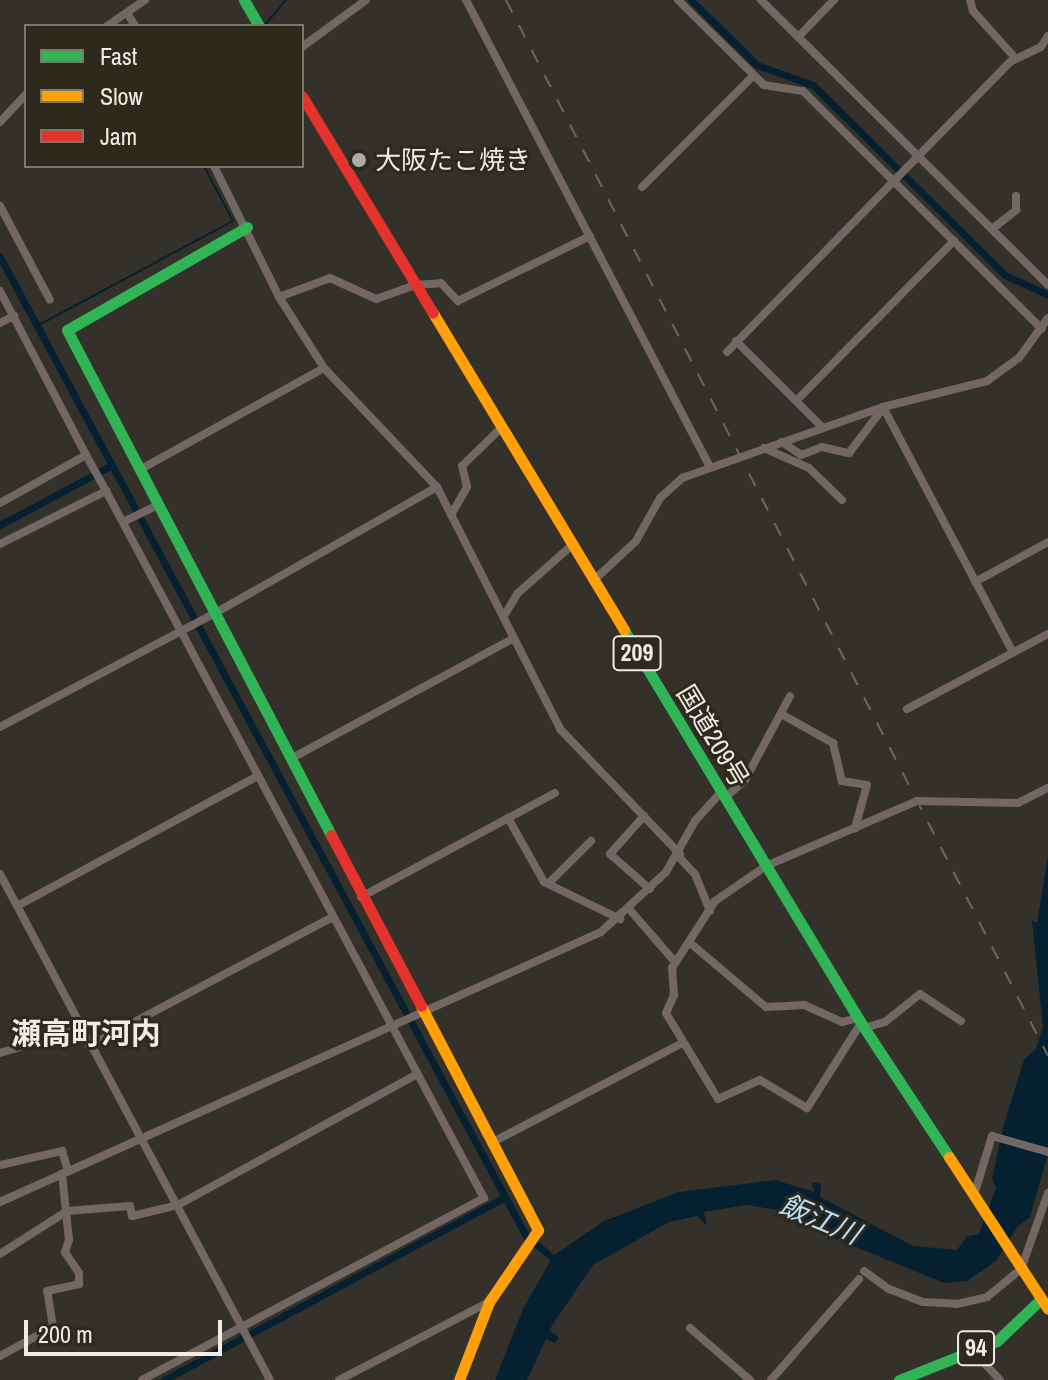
<!DOCTYPE html>
<html>
<head>
<meta charset="utf-8">
<style>
  body { margin:0 }
  #map { position:relative; width:1048px; height:1380px; overflow:hidden; background:#33312a; font-family:"Archivo Narrow","Noto Sans JP",sans-serif }
  div>[style] { position:absolute }
  [style*='--x'] { left:calc(var(--x)*1px); top:calc(var(--y)*1px); width:calc(var(--w)*1px); rotate:calc(var(--a)*1deg) }
  .water>* { inset:0; background:#052030 }
  .stream>* { height:2px; margin:-1px; padding:0 1px; transform-origin:1px; border-radius:1px; background:#052030 }
  .canal>* { height:7px; margin:-3.5px; padding:0 3.5px; transform-origin:3.5px; border-radius:3.5px; background:#052030 }
  .street>* { height:8px; margin:-4px; padding:0 4px; transform-origin:4px; border-radius:4px; background:#736764 }
  .fast>* { height:11px; margin:-5.5px; padding:0 5.5px; transform-origin:5.5px; border-radius:5.5px; background:#30b455 }
  .slow>* { height:11px; margin:-5.5px; padding:0 5.5px; transform-origin:5.5px; border-radius:5.5px; background:#ff9f0a }
  .jam>* { height:11px; margin:-5.5px; padding:0 5.5px; transform-origin:5.5px; border-radius:5.5px; background:#e5322d }
  .rail>* { height:2px; margin-top:-1px; transform-origin:0; background:repeating-linear-gradient(90deg,#6c6761 0 14px,transparent 0 28px) }
  .dots>* { width:22px; height:22px; translate:-50% -50%; box-sizing:border-box; border:4px solid #2d291c; border-radius:50% }
  span { translate:-50% -50%; white-space:nowrap; text-align:center; line-height:1.15; -webkit-text-stroke:6px #2d291c; paint-order:stroke }
  .shield-label span { padding:2px 6px; background:#2d291c; border:2px solid; border-radius:6px; -webkit-text-stroke-width:0 }
  .shield-label { font-size:24px; color:#eeece3; font-weight:700 }
  .poi-label { font-size:26px; color:#eeece3 }
  .left { translate:0 -50%; text-align:left }
  .street-label { font-size:26px; color:#eeece3 }
  .water-label { font-size:28px; color:#b8defc; font-style:italic }
  .quarter-label { font-size:30px; color:#eeece3; font-weight:700 }
  .legend { position:absolute; left:24px; top:24px; width:280px; height:144px; box-sizing:border-box; background:#2d291c; border:2px solid #7a776c; margin:0; padding:10px 14px; list-style:none; font-size:24px; color:#eeece3 }
  .legend li { display:flex; align-items:center; gap:16px; height:40px }
  .legend b { width:40px; border:2px solid #7a776c }
  .scale { position:absolute; left:24px; top:1320px; width:198px; height:36px; box-sizing:border-box; border:4px solid #eeece3; border-top:0; padding-left:10px; font-size:24px; line-height:28px; white-space:nowrap; color:#eeece3; -webkit-text-stroke:6px #2d291c; paint-order:stroke }
</style>
</head>
<body>
<div id="map">
  <div class="water">
    <div style="clip-path:polygon(1048px 856px,1048px 1153px,1030px 1217px,1018px 1226px,996px 1261px,967px 1281px,944px 1283px,814px 1230px,785px 1211px,746px 1205px,704px 1212px,707px 1226px,697px 1216px,669px 1222px,593px 1265px,549px 1330px,559px 1337px,555px 1343px,546px 1339px,527px 1380px,495px 1380px,523px 1309px,553px 1256px,604px 1221px,679px 1192px,775px 1180px,814px 1192px,812px 1182px,821px 1184px,820px 1197px,913px 1246px,957px 1250px,967px 1236px,979px 1234px,996px 1188px,992px 1178px,1004px 1124px,1024px 1060px,1036px 1049px,1043px 1027px,1032px 920px,1037px 923px)"></div>
  </div>
  <div class="stream">
    <div style="--x:264;--y:26;--w:34;--a:-50"></div>
    <div style="--x:37;--y:326;--w:222;--a:-28.2"></div>
    <div style="--x:233;--y:221;--w:62;--a:-117.8"></div>
  </div>
  <div class="canal">
    <div style="--x:691;--y:0;--w:93;--a:44.6"></div>
    <div style="--x:757;--y:65;--w:59;--a:19.7"></div>
    <div style="--x:813;--y:85;--w:270;--a:44.7"></div>
    <div style="--x:1005;--y:275;--w:47;--a:24.9"></div>
    <div style="--x:0;--y:257;--w:1111;--a:61.75"></div>
    <div style="--x:526;--y:1236;--w:43;--a:39.3"></div>
    <div style="--x:0;--y:525;--w:127;--a:-28.2"></div>
    <div style="--x:164;--y:1380;--w:387;--a:-28.2"></div>
  </div>
  <div class="street">
    <div style="--x:466;--y:0;--w:527;--a:62.41"></div>
    <div style="--x:678;--y:0;--w:121;--a:44.7"></div>
    <div style="--x:764;--y:85;--w:39;--a:9"></div>
    <div style="--x:803;--y:91;--w:337;--a:44.9"></div>
    <div style="--x:761;--y:0;--w:404;--a:44.8"></div>
    <div style="--x:970;--y:0;--w:11;--a:75"></div>
    <div style="--x:973;--y:11;--w:64;--a:48.1"></div>
    <div style="--x:127;--y:13;--w:15;--a:58"></div>
    <div style="--x:107;--y:26;--w:46;--a:-34.4"></div>
    <div style="--x:798;--y:37;--w:52;--a:-45.8"></div>
    <div style="--x:302;--y:47;--w:79;--a:-36.3"></div>
    <div style="--x:0;--y:122;--w:38;--a:-47"></div>
    <div style="--x:214;--y:166;--w:146;--a:63.6"></div>
    <div style="--x:279;--y:297;--w:84;--a:57.6"></div>
    <div style="--x:324;--y:368;--w:164;--a:46.5"></div>
    <div style="--x:437;--y:487;--w:273;--a:63"></div>
    <div style="--x:561;--y:730;--w:172;--a:46.2"></div>
    <div style="--x:642;--y:187;--w:158;--a:-45"></div>
    <div style="--x:0;--y:206;--w:106;--a:62"></div>
    <div style="--x:992;--y:229;--w:31;--a:-38"></div>
    <div style="--x:1016;--y:210;--w:14;--a:-90"></div>
    <div style="--x:0;--y:291;--w:185;--a:62.3"></div>
    <div style="--x:86;--y:455;--w:98;--a:150.8"></div>
    <div style="--x:279;--y:297;--w:54;--a:-20.4"></div>
    <div style="--x:330;--y:278;--w:51;--a:24.5"></div>
    <div style="--x:376;--y:299;--w:41;--a:-19.7"></div>
    <div style="--x:415;--y:285;--w:26;--a:-4"></div>
    <div style="--x:441;--y:283;--w:25;--a:47"></div>
    <div style="--x:458;--y:301;--w:147;--a:-26.2"></div>
    <div style="--x:0;--y:323;--w:16;--a:-27"></div>
    <div style="--x:736;--y:341;--w:123;--a:45"></div>
    <div style="--x:727;--y:352;--w:405;--a:-45.7"></div>
    <div style="--x:1010;--y:62;--w:34;--a:-26"></div>
    <div style="--x:1041;--y:47;--w:13;--a:-58"></div>
    <div style="--x:796;--y:401;--w:225;--a:-45.4"></div>
    <div style="--x:883;--y:407;--w:278;--a:62.1"></div>
    <div style="--x:782;--y:442;--w:23;--a:34"></div>
    <div style="--x:801;--y:455;--w:22;--a:-21"></div>
    <div style="--x:822;--y:447;--w:28;--a:13"></div>
    <div style="--x:849;--y:453;--w:56;--a:-52.9"></div>
    <div style="--x:764;--y:448;--w:49;--a:24"></div>
    <div style="--x:809;--y:468;--w:46;--a:44.1"></div>
    <div style="--x:86;--y:455;--w:41;--a:60.9"></div>
    <div style="--x:141;--y:469;--w:209;--a:-28.9"></div>
    <div style="--x:451;--y:515;--w:32;--a:-60"></div>
    <div style="--x:467;--y:487;--w:22;--a:-103"></div>
    <div style="--x:462;--y:466;--w:54;--a:-44.3"></div>
    <div style="--x:123;--y:522;--w:37;--a:-26"></div>
    <div style="--x:0;--y:544;--w:119;--a:-26.6"></div>
    <div style="--x:106;--y:491;--w:802;--a:61.87"></div>
    <div style="--x:484;--y:1198;--w:387;--a:152"></div>
    <div style="--x:593;--y:581;--w:59;--a:-42.9"></div>
    <div style="--x:636;--y:541;--w:49;--a:-60.8"></div>
    <div style="--x:660;--y:498;--w:30;--a:-42"></div>
    <div style="--x:682;--y:478;--w:213;--a:-19.5"></div>
    <div style="--x:883;--y:407;--w:107;--a:-14"></div>
    <div style="--x:987;--y:381;--w:39;--a:-36"></div>
    <div style="--x:1019;--y:358;--w:49;--a:-54.1"></div>
    <div style="--x:975;--y:582;--w:83;--a:-28.7"></div>
    <div style="--x:217;--y:612;--w:253;--a:-29.6"></div>
    <div style="--x:504;--y:616;--w:27;--a:-59"></div>
    <div style="--x:518;--y:593;--w:72;--a:-41.6"></div>
    <div style="--x:907;--y:709;--w:160;--a:-28"></div>
    <div style="--x:781;--y:714;--w:60;--a:29.1"></div>
    <div style="--x:833;--y:743;--w:39;--a:77"></div>
    <div style="--x:842;--y:781;--w:25;--a:9"></div>
    <div style="--x:867;--y:785;--w:45;--a:105.6"></div>
    <div style="--x:0;--y:727;--w:243;--a:-27.9"></div>
    <div style="--x:294;--y:757;--w:250;--a:-28.4"></div>
    <div style="--x:725;--y:798;--w:27;--a:-42"></div>
    <div style="--x:745;--y:780;--w:95;--a:-61.8"></div>
    <div style="--x:644;--y:816;--w:51;--a:131.8"></div>
    <div style="--x:610;--y:854;--w:53;--a:41.2"></div>
    <div style="--x:508;--y:818;--w:73;--a:60.6"></div>
    <div style="--x:544;--y:882;--w:85;--a:26"></div>
    <div style="--x:678;--y:856;--w:25;--a:47"></div>
    <div style="--x:695;--y:874;--w:40;--a:68"></div>
    <div style="--x:0;--y:874;--w:574;--a:61.92"></div>
    <div style="--x:548;--y:884;--w:61;--a:-45"></div>
    <div style="--x:361;--y:897;--w:220;--a:-28.2"></div>
    <div style="--x:19;--y:905;--w:272;--a:-28.4"></div>
    <div style="--x:630;--y:910;--w:69;--a:49.1"></div>
    <div style="--x:689;--y:942;--w:101;--a:40.2"></div>
    <div style="--x:766;--y:1007;--w:38;--a:-3"></div>
    <div style="--x:804;--y:1005;--w:42;--a:24.1"></div>
    <div style="--x:842;--y:1022;--w:16;--a:-14"></div>
    <div style="--x:861;--y:1023;--w:101;--a:122.4"></div>
    <div style="--x:807;--y:1108;--w:55;--a:-149.2"></div>
    <div style="--x:760;--y:1080;--w:46;--a:155.7"></div>
    <div style="--x:718;--y:1099;--w:100;--a:-121.2"></div>
    <div style="--x:666;--y:1013;--w:20;--a:-66"></div>
    <div style="--x:674;--y:995;--w:27;--a:-94"></div>
    <div style="--x:672;--y:968;--w:80;--a:-57.3"></div>
    <div style="--x:715;--y:901;--w:62;--a:-34.5"></div>
    <div style="--x:766;--y:866;--w:164;--a:-23.3"></div>
    <div style="--x:917;--y:801;--w:101;--a:1.1"></div>
    <div style="--x:1018;--y:803;--w:34;--a:-27"></div>
    <div style="--x:864;--y:1028;--w:22;--a:-16"></div>
    <div style="--x:885;--y:1022;--w:45;--a:-38.7"></div>
    <div style="--x:920;--y:994;--w:49;--a:33.4"></div>
    <div style="--x:89;--y:1046;--w:276;--a:-27.9"></div>
    <div style="--x:0;--y:1053;--w:84;--a:-16.7"></div>
    <div style="--x:491;--y:1143;--w:216;--a:-27.6"></div>
    <div style="--x:0;--y:1165;--w:64;--a:-12.7"></div>
    <div style="--x:62;--y:1151;--w:21;--a:73"></div>
    <div style="--x:974;--y:1195;--w:62;--a:-73"></div>
    <div style="--x:992;--y:1136;--w:58;--a:15.9"></div>
    <div style="--x:0;--y:1202;--w:659;--a:-24.19"></div>
    <div style="--x:601;--y:932;--w:88;--a:-42.7"></div>
    <div style="--x:666;--y:872;--w:59;--a:-60.4"></div>
    <div style="--x:695;--y:821;--w:39;--a:-48"></div>
    <div style="--x:0;--y:1254;--w:80;--a:-32.7"></div>
    <div style="--x:67;--y:1211;--w:63;--a:-4.5"></div>
    <div style="--x:130;--y:1206;--w:10;--a:79"></div>
    <div style="--x:132;--y:1216;--w:47;--a:-13.4"></div>
    <div style="--x:178;--y:1205;--w:273;--a:-28.7"></div>
    <div style="--x:864;--y:1271;--w:31;--a:36"></div>
    <div style="--x:889;--y:1289;--w:36;--a:21"></div>
    <div style="--x:923;--y:1302;--w:34;--a:3"></div>
    <div style="--x:957;--y:1304;--w:31;--a:-13"></div>
    <div style="--x:987;--y:1297;--w:44;--a:-39.5"></div>
    <div style="--x:1021;--y:1269;--w:81;--a:-70.4"></div>
    <div style="--x:690;--y:1328;--w:79;--a:40.9"></div>
    <div style="--x:972;--y:1350;--w:41;--a:47"></div>
    <div style="--x:0;--y:1356;--w:60;--a:-28.7"></div>
    <div style="--x:53;--y:1327;--w:36;--a:-99"></div>
    <div style="--x:47;--y:1291;--w:33;--a:-12"></div>
    <div style="--x:79;--y:1284;--w:11;--a:-90"></div>
    <div style="--x:79;--y:1273;--w:25;--a:-124"></div>
    <div style="--x:65;--y:1252;--w:13;--a:-72"></div>
    <div style="--x:69;--y:1240;--w:67;--a:-96"></div>
    <div style="--x:339;--y:1380;--w:169;--a:-27.5"></div>
    <div style="--x:771;--y:1380;--w:134;--a:-48.9"></div>
  </div>
  <div class="fast">
    <div style="--x:244;--y:0;--w:30;--a:60"></div>
    <div style="--x:247;--y:227;--w:207;--a:150.2"></div>
    <div style="--x:67;--y:330;--w:570;--a:62.4"></div>
    <div style="--x:624;--y:630;--w:459;--a:58.9"></div>
    <div style="--x:861;--y:1023;--w:160;--a:56.7"></div>
    <div style="--x:899;--y:1380;--w:105;--a:-21.7"></div>
    <div style="--x:997;--y:1341;--w:61;--a:-43.7"></div>
  </div>
  <div class="slow">
    <div style="--x:433;--y:313;--w:370;--a:58.9"></div>
    <div style="--x:421;--y:1006;--w:253;--a:62.4"></div>
    <div style="--x:538;--y:1230;--w:87;--a:124.2"></div>
    <div style="--x:489;--y:1302;--w:84;--a:111"></div>
    <div style="--x:949;--y:1157;--w:181;--a:56.9"></div>
  </div>
  <div class="jam">
    <div style="--x:302;--y:96;--w:253;--a:58.9"></div>
    <div style="--x:331;--y:835;--w:193;--a:62.2"></div>
  </div>
  <div class="rail">
    <div style="--x:506;--y:0;--w:1187;--a:62.83"></div>
  </div>
  <div class="dots">
    <div style="left:359px;top:160px;background:#adaba2"></div>
  </div>
  <div class="shield-label">
    <span style="left:637px;top:653px">209</span>
    <span style="left:976px;top:1348px">94</span>
  </div>
  <div class="poi-label">
    <span class="left" style="left:375px;top:160px">大阪たこ焼き</span>
  </div>
  <div class="street-label">
    <span style="left:713px;top:736px;rotate:59deg">国道209号</span>
  </div>
  <div class="water-label">
    <span style="left:820px;top:1219px;rotate:23deg">飯江川</span>
  </div>
  <div class="quarter-label">
    <span style="left:86px;top:1033px">瀬高町河内</span>
  </div>
  <ul class="legend">
  <li><b style="height:10px;background:#30b455"></b>Fast</li>
  <li><b style="height:10px;background:#ff9f0a"></b>Slow</li>
  <li><b style="height:10px;background:#e5322d"></b>Jam</li>
  </ul>
  <div class="scale">200 m</div>
</div>
</body>
</html>
